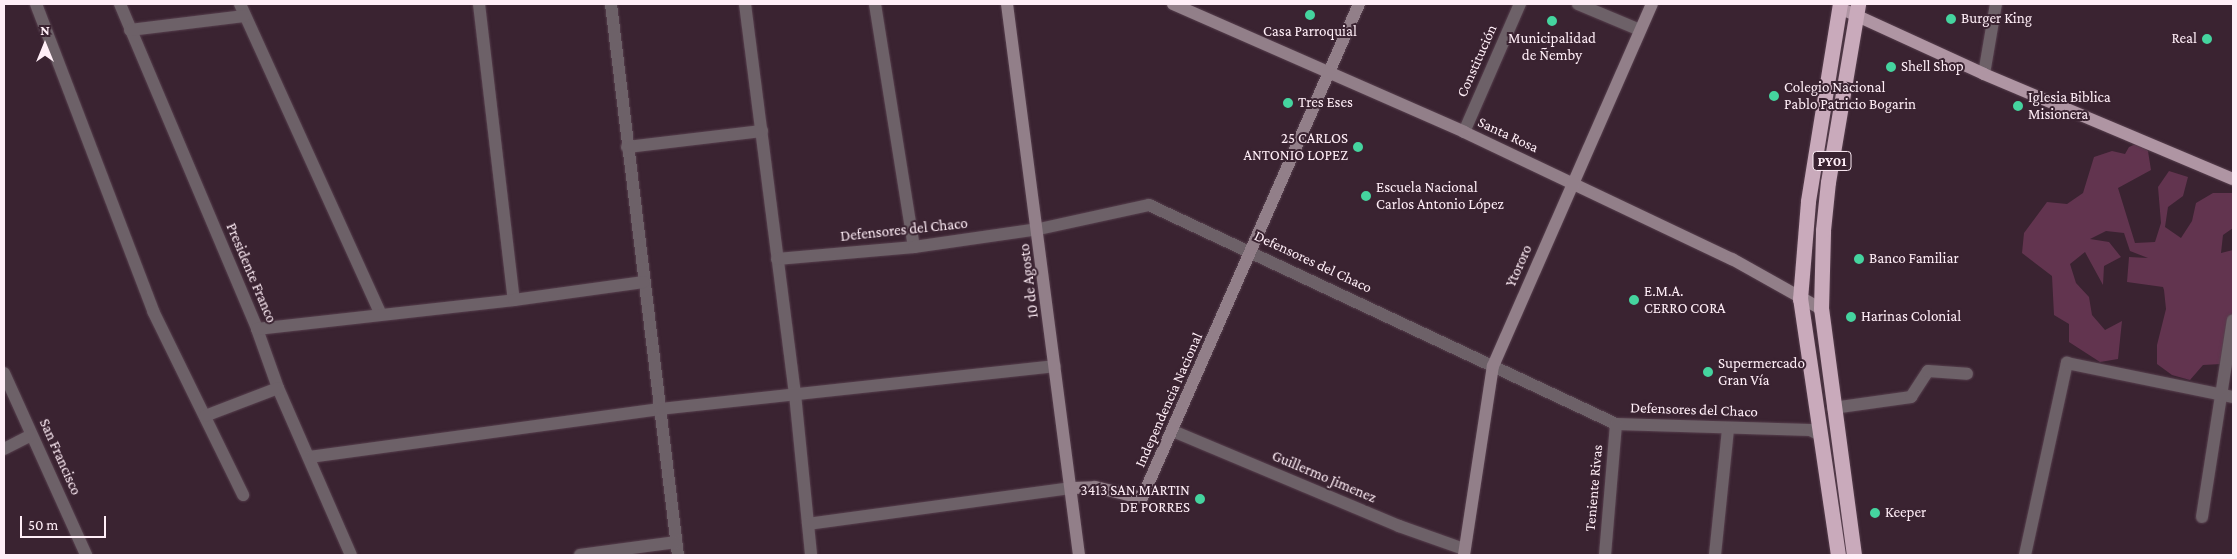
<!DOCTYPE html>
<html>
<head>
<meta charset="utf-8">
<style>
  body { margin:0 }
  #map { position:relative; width:2237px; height:559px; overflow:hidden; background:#3a2331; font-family:"Crimson Pro",serif }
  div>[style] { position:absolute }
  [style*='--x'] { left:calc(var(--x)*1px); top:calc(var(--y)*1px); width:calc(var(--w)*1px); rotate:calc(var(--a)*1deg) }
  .green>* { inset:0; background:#62344f }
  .roads { filter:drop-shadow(0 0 1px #563f4d) drop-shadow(0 0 1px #563f4d) }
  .street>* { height:12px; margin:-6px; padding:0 6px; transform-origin:6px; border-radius:6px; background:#6d6168 }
  .secondary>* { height:12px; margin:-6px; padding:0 6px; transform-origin:6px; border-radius:6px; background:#927f89 }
  .primary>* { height:12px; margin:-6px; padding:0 6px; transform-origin:6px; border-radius:6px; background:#af95a3 }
  .highway>* { height:15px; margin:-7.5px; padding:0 7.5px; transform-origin:7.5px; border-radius:7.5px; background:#c9aabb }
  .dots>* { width:14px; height:14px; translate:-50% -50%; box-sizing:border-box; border:2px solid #3a2331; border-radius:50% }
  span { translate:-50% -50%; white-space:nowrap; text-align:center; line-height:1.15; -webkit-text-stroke:4px #3a2331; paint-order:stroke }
  .shield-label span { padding:1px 4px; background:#3a2331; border:1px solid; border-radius:4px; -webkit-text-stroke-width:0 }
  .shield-label { font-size:14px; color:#ffeef7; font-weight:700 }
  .poi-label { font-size:15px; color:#ffeef7 }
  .left { translate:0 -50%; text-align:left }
  .right { translate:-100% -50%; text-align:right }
  .street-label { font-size:15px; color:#ffeef7 }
  .frame { position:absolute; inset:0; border:5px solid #ffeef7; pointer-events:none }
  .north { position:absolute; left:20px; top:20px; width:50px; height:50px; -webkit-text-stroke:4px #3a2331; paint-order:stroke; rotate:0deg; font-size:14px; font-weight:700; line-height:20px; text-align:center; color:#ffeef7 }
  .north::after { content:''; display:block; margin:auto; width:18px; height:22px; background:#ffeef7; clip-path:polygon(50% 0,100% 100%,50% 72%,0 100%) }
  .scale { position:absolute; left:20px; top:516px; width:86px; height:22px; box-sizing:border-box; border:2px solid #ffeef7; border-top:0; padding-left:6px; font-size:15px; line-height:18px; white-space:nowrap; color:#ffeef7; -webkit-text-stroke:4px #3a2331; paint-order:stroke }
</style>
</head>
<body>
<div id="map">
  <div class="green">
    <div style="clip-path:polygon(2138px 143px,2148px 151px,2151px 170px,2118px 188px,2135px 243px,2155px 242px,2161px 223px,2158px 187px,2169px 171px,2188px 177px,2183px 196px,2168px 207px,2165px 227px,2181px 238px,2192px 221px,2196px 203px,2213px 193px,2233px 193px,2233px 228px,2223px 235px,2221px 253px,2233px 250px,2233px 368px,2221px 364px,2203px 365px,2190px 380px,2172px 375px,2157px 364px,2157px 345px,2166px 309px,2164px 290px,2163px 287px,2127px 282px,2129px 257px,2148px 258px,2130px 251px,2124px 233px,2106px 231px,2090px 239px,2109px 242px,2121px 257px,2104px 266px,2103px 285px,2085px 252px,2070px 264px,2076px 283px,2089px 297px,2092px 315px,2105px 330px,2122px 321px,2118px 359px,2100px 362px,2069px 342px,2069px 324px,2054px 315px,2052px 276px,2022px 253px,2024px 233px,2047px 202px,2067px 204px,2083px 193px,2094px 157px,2112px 151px,2125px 154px,2129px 147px)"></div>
  </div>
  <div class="roads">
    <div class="street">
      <div style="--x:36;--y:4;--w:329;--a:69.1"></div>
      <div style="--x:153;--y:311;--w:205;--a:63.9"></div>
      <div style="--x:120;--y:4;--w:353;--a:67.1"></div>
      <div style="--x:257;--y:329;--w:63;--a:70.4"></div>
      <div style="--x:278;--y:388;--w:182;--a:66.4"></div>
      <div style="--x:240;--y:4;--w:341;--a:65.6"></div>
      <div style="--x:479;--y:4;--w:298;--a:83.3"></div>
      <div style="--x:611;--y:4;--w:555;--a:83.07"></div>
      <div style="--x:745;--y:4;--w:393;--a:82.7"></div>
      <div style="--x:795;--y:394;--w:162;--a:84.3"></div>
      <div style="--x:875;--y:4;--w:246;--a:80.9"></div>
      <div style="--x:1578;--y:4;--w:67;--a:22.8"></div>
      <div style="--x:130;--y:30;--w:115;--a:-7"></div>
      <div style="--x:1984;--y:74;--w:71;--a:-80.3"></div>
      <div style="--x:1464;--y:132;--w:140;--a:-66.4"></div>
      <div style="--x:627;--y:147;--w:136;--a:-6.8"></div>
      <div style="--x:777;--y:259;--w:138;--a:-5"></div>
      <div style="--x:914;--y:247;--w:126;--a:-8.2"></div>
      <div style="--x:1039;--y:229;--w:113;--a:-12.3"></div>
      <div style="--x:1149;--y:205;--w:516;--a:25.12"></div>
      <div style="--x:1616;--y:424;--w:194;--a:1.8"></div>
      <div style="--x:1810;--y:430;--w:11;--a:27"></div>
      <div style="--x:257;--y:329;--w:259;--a:-6.4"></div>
      <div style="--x:514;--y:300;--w:131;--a:-7.9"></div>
      <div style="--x:4;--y:373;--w:200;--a:65.7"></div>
      <div style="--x:1833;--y:408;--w:79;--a:-8"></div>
      <div style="--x:1911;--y:397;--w:31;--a:-57"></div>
      <div style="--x:1928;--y:371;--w:39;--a:4"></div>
      <div style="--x:205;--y:416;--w:78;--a:-21"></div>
      <div style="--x:1173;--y:431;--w:245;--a:22.8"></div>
      <div style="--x:1399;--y:526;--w:69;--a:19.5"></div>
      <div style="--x:4;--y:449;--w:31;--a:-27"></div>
      <div style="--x:310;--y:457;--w:353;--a:-7.8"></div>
      <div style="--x:660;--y:409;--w:397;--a:-6.2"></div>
      <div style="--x:2202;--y:517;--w:199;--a:-81.1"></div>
      <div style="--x:808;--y:524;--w:266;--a:-7.8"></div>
      <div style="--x:580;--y:555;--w:97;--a:-7.7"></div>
      <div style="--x:1605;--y:555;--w:131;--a:-85.2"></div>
      <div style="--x:1715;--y:555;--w:127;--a:-84.1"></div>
      <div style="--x:2025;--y:555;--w:197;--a:-77.7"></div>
      <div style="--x:2067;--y:363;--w:169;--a:11.6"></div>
    </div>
    <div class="secondary">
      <div style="--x:1007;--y:4;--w:556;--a:82.56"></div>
      <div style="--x:1173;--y:4;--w:318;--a:23.7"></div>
      <div style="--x:1464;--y:132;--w:297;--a:25.4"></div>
      <div style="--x:1732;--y:259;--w:102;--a:29.3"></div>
      <div style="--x:1072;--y:488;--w:23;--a:-2"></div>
      <div style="--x:1095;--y:487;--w:48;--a:13.2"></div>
      <div style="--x:1142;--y:498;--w:540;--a:-66.29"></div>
      <div style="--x:1464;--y:555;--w:191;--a:-81.3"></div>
      <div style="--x:1493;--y:366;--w:395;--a:-66.3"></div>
    </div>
    <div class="primary">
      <div style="--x:1840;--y:8;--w:158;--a:24.6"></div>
      <div style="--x:1984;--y:74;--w:270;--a:22.9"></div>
    </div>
    <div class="highway">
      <div style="--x:1838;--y:555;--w:259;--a:-98.4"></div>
      <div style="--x:1800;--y:299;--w:98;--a:-85.3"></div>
      <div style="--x:1808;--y:201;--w:200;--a:-80.8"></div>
      <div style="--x:1854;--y:555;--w:248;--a:-97.6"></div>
      <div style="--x:1821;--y:309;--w:79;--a:-88.5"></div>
      <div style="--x:1823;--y:230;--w:48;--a:-84.1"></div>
      <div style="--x:1828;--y:182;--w:181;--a:-80.4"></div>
    </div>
  </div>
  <div class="dots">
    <div style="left:1310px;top:15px;background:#45d49f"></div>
    <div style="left:1951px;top:19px;background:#45d49f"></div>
    <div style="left:1552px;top:21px;background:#45d49f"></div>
    <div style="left:2207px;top:39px;background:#45d49f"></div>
    <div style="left:1891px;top:67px;background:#45d49f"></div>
    <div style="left:1774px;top:96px;background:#45d49f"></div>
    <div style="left:1288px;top:103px;background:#45d49f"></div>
    <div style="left:2018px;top:106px;background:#45d49f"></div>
    <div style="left:1358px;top:147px;background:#45d49f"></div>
    <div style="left:1366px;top:196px;background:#45d49f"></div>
    <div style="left:1859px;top:259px;background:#45d49f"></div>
    <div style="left:1634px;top:300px;background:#45d49f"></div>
    <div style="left:1851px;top:317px;background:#45d49f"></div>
    <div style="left:1708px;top:372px;background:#45d49f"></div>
    <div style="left:1200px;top:499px;background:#45d49f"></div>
    <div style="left:1875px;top:513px;background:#45d49f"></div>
  </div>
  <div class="shield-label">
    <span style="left:1832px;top:161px">PY01</span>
  </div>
  <div class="poi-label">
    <span class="left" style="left:1961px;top:19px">Burger King</span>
    <span style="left:1310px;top:32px">Casa Parroquial</span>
    <span style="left:1552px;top:47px">Municipalidad<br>de Ñemby</span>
    <span class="right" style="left:2197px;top:39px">Real</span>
    <span class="left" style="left:1901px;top:67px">Shell Shop</span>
    <span class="left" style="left:1784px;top:96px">Colegio Nacional<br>Pablo Patricio Bogarin</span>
    <span class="left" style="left:2028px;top:106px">Iglesia Biblica<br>Misionera</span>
    <span class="left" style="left:1298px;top:103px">Tres Eses</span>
    <span class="right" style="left:1348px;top:147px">25 CARLOS<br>ANTONIO LOPEZ</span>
    <span class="left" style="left:1376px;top:196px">Escuela Nacional<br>Carlos Antonio López</span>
    <span class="left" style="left:1869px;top:259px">Banco Familiar</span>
    <span class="left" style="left:1644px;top:300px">E.M.A.<br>CERRO CORA</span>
    <span class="left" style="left:1861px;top:317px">Harinas Colonial</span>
    <span class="left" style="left:1718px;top:372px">Supermercado<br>Gran Vía</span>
    <span class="right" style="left:1190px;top:499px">3413 SAN MARTIN<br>DE PORRES</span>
    <span class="left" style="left:1885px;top:513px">Keeper</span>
  </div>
  <div class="street-label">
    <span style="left:1477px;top:61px;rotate:-66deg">Constitución</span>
    <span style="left:1508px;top:135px;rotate:25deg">Santa Rosa</span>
    <span style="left:904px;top:230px;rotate:-6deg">Defensores del Chaco</span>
    <span style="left:1313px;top:262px;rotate:25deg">Defensores del Chaco</span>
    <span style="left:1519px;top:266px;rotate:-66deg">Ytororo</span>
    <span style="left:251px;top:273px;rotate:67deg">Presidente Franco</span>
    <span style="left:1029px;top:281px;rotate:-97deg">10 de Agosto</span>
    <span style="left:1169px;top:400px;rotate:-66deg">Independencia Nacional</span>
    <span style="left:1694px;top:410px;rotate:2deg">Defensores del Chaco</span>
    <span style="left:60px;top:457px;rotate:66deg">San Francisco</span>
    <span style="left:1324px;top:477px;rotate:23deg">Guillermo Jimenez</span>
    <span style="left:1594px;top:488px;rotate:-85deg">Teniente Rivas</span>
  </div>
  <div class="frame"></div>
  <div class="north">N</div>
  <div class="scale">50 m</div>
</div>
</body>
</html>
